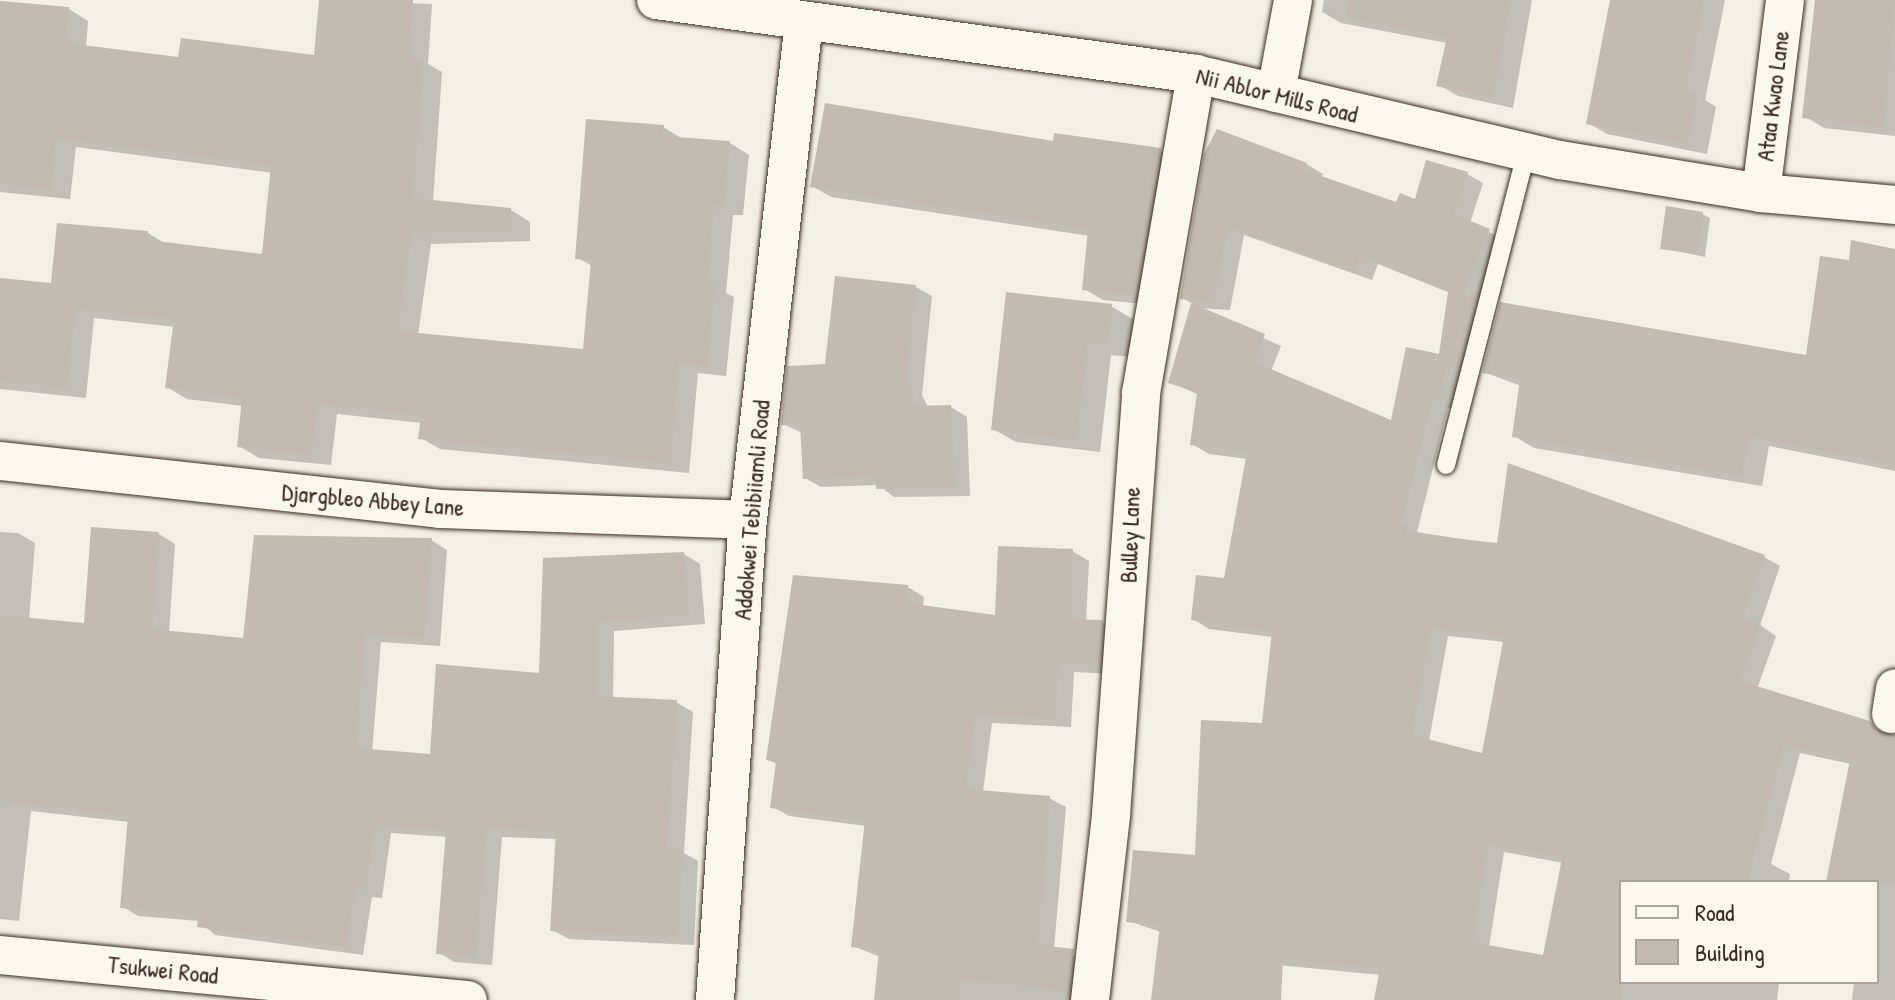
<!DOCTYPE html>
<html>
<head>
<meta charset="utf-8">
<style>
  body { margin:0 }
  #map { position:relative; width:1895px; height:1000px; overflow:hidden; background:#f3efe4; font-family:"Patrick Hand",sans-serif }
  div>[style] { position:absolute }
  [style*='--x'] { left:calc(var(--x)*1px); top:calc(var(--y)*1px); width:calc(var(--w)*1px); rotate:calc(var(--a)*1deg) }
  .shadow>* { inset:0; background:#0003 }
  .building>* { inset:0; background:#c3bbb0 }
  .roads { filter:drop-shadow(0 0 2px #3b2a1e) drop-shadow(0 0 2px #3b2a1e) }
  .lane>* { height:18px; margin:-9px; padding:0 9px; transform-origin:9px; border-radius:9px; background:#fbf7ec }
  .street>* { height:38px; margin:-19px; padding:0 19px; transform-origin:19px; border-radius:19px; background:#fbf7ec }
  span { translate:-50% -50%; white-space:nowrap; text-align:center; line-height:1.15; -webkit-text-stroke:6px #fbf7ec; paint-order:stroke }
  .street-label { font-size:24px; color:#3b2a1e }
  .legend { position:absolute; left:1619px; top:880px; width:260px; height:104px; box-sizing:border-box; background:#fbf7ec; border:2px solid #aea59a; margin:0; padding:10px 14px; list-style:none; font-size:24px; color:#3b2a1e }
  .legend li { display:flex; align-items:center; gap:16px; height:40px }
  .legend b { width:40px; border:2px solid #aea59a }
</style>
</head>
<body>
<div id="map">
  <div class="shadow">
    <div style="clip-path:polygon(321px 0,432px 4px,428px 64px,442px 72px,433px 202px,511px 210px,530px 222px,530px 241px,431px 244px,418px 335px,585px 351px,592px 266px,578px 258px,663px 127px,683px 139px,730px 143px,749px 155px,743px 215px,733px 215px,726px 293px,734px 297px,726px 376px,698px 373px,689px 473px,440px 449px,421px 438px,422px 423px,337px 414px,331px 465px,259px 458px,239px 446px,243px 406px,187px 399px,167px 387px,175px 327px,94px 318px,86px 398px,0 389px,0 280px,53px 286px,148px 233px,166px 244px,264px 256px,273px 173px,76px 147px,70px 199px,0 192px,0 3px,69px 9px,88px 21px,86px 48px,180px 60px,316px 57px)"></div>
    <div style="clip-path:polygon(1324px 0,1532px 0,1513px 108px,1458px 96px,1439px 85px,1447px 43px,1341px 23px,1322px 12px)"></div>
    <div style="clip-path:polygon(1612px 0,1725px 0,1705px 100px,1716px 107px,1707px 154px,1607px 134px,1588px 123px)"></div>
    <div style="clip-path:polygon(1817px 0,1895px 0,1895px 136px,1824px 128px,1804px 116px)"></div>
    <div style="clip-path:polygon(1055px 143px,1160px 150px,1179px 161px,1154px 305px,1103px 300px,1084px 289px,1090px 236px,831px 197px,812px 186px)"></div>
    <div style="clip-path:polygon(evenodd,1206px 155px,1306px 164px,1323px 174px,1321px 178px,1398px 204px,1416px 201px,1467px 174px,1483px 183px,1470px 223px,1505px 240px,1455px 409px,1448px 408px,1417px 532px,1499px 545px,1764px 557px,1780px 566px,1760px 625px,1776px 636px,1757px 689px,1895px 735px,1895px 1000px,1852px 1000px,1854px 982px,1877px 982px,1877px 882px,1828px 882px,1851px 764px,1800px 753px,1771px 864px,1790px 874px,1789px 882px,1621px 882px,1621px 982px,1779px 982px,1777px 1000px,1376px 1000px,1381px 975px,1257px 963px,1253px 1000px,1153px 1000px,1161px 932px,1128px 921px,1197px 857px,1264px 725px,1273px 637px,1209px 629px,1193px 619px,1225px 581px,1247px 459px,1209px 454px,1192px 444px,1199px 395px,1170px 382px,1193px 304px,1182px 298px,1206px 155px,1244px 235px,1372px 280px,1378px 264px,1450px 293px,1441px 356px,1392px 423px,1271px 371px,1281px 346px,1198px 308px,1230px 310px,1244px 235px,1206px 155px,1448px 636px,1505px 642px,1483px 755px,1429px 741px,1448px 636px,1206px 155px,1504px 852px,1563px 863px,1544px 957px,1489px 947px,1504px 852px)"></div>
    <div style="clip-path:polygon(1702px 214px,1710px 218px,1705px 257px,1662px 248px)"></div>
    <div style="clip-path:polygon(1895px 251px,1895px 471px,1769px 446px,1762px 486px,1534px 448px,1514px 436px,1521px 386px,1484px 372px,1807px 357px,1851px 263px)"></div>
    <div style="clip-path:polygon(916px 287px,932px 296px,922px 395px,928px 407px,951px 407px,967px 417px,970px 496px,894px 497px,878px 485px,821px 487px,805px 478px,802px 433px,783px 424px,827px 366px)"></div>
    <div style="clip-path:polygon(1111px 306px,1134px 320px,1131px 357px,1111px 355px,1100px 452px,1016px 442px,993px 429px)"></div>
    <div style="clip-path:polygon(0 532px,18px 533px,35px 543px,29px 620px,86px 625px,159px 534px,175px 544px,169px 633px,245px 640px,431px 540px,447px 550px,440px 646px,381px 642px,372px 752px,431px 756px,541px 675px,544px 559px,684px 554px,700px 564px,705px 624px,614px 631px,613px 699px,676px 702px,693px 712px,684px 853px,698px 861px,694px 945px,569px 939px,552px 930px,557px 839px,502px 837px,492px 965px,454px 962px,438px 952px,447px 837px,391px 833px,382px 898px,372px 897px,363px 955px,215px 935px,199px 921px,138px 916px,122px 906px,129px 822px,31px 811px,19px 921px,0 919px)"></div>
    <div style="clip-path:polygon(1072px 551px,1089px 561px,1086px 622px,1102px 622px,1119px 632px,1116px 674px,1074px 672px,1071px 727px,992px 723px,983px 792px,1049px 798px,1066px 807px,1054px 949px,1090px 961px,1087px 1000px,876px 1000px,880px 957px,853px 946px,866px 826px,789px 816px,773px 807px,778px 765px,768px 759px,908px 587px,924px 597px,923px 607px,997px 618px)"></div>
  </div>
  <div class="building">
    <div style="clip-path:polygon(319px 0,413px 0,409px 58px,423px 59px,413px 198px,511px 208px,511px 230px,411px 234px,398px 331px,583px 349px,591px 260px,575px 259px,586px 119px,664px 125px,663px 136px,730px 141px,724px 205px,714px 205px,707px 284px,715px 284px,707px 366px,679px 363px,670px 463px,418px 439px,421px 415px,318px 404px,312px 455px,237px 447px,242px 398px,165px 388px,174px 319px,75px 309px,67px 388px,0 381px,0 278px,51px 283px,57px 223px,148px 231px,148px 240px,262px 254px,271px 165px,56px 138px,51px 189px,0 184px,0 1px,69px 7px,66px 43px,178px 57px,181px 38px,314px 55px)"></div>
    <div style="clip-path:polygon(1348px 0,1511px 0,1493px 98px,1436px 86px,1447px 37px,1347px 18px)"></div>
    <div style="clip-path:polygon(1610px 0,1704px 0,1685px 92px,1698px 94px,1687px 144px,1586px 124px)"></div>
    <div style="clip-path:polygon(1815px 0,1895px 0,1884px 127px,1802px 118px)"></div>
    <div style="clip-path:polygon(825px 103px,1053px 141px,1054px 133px,1161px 148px,1136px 295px,1082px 290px,1088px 229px,810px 187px)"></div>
    <div style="clip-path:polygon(evenodd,1217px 129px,1307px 163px,1304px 170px,1396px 202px,1400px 193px,1415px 199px,1426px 160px,1468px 172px,1454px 214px,1490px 229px,1463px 295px,1477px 297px,1458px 369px,1446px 366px,1439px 401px,1432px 400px,1401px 523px,1408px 525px,1406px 533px,1497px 543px,1508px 463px,1765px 555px,1742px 618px,1761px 624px,1740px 681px,1870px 721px,1878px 732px,1895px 735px,1895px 882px,1826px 882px,1850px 760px,1784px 745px,1747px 882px,1621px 882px,1621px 1000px,1374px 1000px,1380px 968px,1283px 959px,1281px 1000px,1151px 1000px,1160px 925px,1126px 922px,1133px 850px,1195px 855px,1201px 720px,1262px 723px,1272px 631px,1191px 620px,1196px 575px,1224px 578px,1247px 452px,1190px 445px,1197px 392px,1168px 383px,1191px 303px,1265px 334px,1254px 362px,1391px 420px,1406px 347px,1439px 354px,1448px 292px,1453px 293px,1361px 256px,1355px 272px,1228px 227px,1214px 302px,1180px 299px,1204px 154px,1217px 129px,1431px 628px,1504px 636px,1482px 753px,1412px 735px,1431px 628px,1217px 129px,1488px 844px,1562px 858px,1543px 955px,1472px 942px,1488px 844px)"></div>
    <div style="clip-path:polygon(1666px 206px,1703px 212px,1697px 254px,1660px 249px)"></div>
    <div style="clip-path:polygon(1851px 240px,1895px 249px,1895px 465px,1749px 436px,1742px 476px,1512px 437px,1520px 379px,1482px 373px,1500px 302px,1806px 355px,1820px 256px,1849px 260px)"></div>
    <div style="clip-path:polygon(835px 276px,916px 285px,906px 388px,912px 387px,913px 406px,951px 405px,954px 487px,876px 489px,876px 476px,803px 479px,800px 424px,781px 425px,787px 366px,825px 364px)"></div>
    <div style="clip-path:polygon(1006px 292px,1112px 304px,1107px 345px,1088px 343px,1077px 440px,991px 430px)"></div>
    <div style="clip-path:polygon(91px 527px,159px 532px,152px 629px,243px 638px,254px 535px,432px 538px,424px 638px,365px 634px,356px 748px,430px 754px,436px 664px,539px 673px,543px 558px,684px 552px,689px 615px,598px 622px,597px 696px,677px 700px,667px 849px,682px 849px,678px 937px,550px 931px,556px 831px,486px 828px,476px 957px,436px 954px,446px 830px,375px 825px,366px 890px,355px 889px,347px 947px,197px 927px,198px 915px,120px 908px,128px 816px,0 801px,0 615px,84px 623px)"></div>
    <div style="clip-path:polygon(998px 546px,1073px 549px,1070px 619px,1103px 620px,1100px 665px,1058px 663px,1055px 719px,975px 714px,966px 789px,1050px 796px,1038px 945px,1074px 949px,1069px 991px,961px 979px,959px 1000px,874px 1000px,879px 950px,851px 947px,865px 820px,770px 808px,776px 762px,766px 760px,793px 575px,908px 585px,907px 603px,995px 615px)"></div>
  </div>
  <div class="roads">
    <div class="lane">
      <div style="--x:1446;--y:465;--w:322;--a:-75.6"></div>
    </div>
    <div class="street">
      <div style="--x:656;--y:0;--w:545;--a:7.8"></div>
      <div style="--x:1196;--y:74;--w:374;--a:13.3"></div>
      <div style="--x:1560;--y:160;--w:204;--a:9.3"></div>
      <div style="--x:1761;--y:193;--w:135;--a:5.1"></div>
      <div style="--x:1276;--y:93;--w:95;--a:-79.6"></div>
      <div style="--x:1761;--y:193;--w:194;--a:-82.9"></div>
      <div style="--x:0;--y:461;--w:442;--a:6.2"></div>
      <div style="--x:439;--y:509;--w:309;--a:2"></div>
      <div style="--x:1891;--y:714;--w:26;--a:-81"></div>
      <div style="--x:0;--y:955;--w:470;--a:5.5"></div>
      <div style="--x:715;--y:1000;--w:481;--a:-86.1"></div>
      <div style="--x:748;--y:520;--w:502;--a:-83.6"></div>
      <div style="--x:1090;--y:1000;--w:186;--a:-83.5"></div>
      <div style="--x:1111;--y:815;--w:423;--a:-85.9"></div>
      <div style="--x:1141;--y:393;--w:324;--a:-80.2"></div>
    </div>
  </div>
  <div class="street-label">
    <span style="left:1277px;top:95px;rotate:14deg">Nii Ablor Mills Road</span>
    <span style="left:1773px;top:96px;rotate:-83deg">Ataa Kwao Lane</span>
    <span style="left:373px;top:500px;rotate:5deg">Djargbleo Abbey Lane</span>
    <span style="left:752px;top:510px;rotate:-85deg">Addokwei Tebibiiamli Road</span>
    <span style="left:1130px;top:535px;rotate:-88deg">Bulley Lane</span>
    <span style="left:163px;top:970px;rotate:6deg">Tsukwei Road</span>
  </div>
  <ul class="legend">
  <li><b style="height:10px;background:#fbf7ec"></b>Road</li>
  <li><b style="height:22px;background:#c3bbb0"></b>Building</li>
  </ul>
</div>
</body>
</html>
